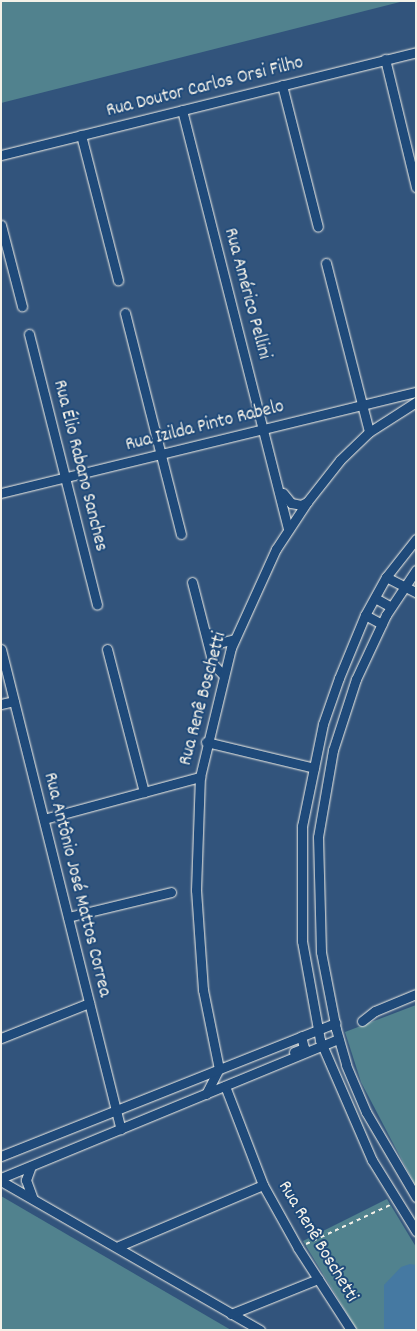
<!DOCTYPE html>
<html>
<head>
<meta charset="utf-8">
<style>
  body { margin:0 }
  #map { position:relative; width:417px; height:1331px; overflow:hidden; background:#32547c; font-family:Dekko,sans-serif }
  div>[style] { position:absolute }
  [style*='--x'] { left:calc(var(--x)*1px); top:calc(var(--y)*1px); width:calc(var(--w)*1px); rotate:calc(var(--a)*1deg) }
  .green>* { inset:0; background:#51828e }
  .water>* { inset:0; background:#4579a2 }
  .path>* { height:2px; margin-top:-1px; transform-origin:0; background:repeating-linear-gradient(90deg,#f4f1e8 0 4px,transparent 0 8px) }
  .roads { filter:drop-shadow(0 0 1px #f4f1e8) drop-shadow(0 0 1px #f4f1e8) }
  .minor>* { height:9px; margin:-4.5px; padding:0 4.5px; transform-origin:4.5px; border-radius:4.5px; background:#1f4a7a }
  span { translate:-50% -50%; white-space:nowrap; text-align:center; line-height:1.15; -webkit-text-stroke:4px #1f4a7a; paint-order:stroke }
  .street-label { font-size:19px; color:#f4f1e8 }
  .frame { position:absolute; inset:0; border:2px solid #f4f1e8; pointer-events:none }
</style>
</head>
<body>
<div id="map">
  <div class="green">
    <div style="clip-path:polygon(6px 1px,404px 1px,1px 103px,1px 2px)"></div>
    <div style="clip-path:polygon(416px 1005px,416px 1187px,361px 1082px,345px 1032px)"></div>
    <div style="clip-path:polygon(1px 1196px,231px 1330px,1px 1330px)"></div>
    <div style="clip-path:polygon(387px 1199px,416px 1247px,416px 1330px,357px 1330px,303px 1241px)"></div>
  </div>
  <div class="water">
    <div style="clip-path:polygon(410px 1264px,416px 1265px,416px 1330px,384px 1330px,384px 1285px,401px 1267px)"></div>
  </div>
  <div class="path">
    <div style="--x:306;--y:1244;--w:93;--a:-24.9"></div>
  </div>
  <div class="roads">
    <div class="minor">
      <div style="--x:385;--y:59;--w:132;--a:76.4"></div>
      <div style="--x:282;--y:85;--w:146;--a:75.8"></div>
      <div style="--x:182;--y:110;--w:433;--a:75.8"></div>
      <div style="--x:81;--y:135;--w:150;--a:75.7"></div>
      <div style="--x:1;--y:155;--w:428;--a:-13.9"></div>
      <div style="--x:1;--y:225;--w:84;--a:75.5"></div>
      <div style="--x:326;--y:263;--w:174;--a:75.7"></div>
      <div style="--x:125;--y:313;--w:228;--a:75.8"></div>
      <div style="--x:29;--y:334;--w:279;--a:75.9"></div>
      <div style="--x:1;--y:493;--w:427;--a:-13.7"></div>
      <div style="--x:283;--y:493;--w:13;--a:51"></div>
      <div style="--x:291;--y:503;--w:10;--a:11"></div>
      <div style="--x:301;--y:505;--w:7;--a:-27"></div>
      <div style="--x:416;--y:539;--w:48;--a:128.3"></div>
      <div style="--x:386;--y:577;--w:43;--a:118.9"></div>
      <div style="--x:365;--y:615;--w:68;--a:112.4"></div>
      <div style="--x:339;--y:678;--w:49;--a:109.2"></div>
      <div style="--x:323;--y:724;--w:104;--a:101.6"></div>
      <div style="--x:302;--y:826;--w:115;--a:90"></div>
      <div style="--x:302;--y:941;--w:101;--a:79.7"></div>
      <div style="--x:320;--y:1040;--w:131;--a:66.6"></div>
      <div style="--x:372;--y:1160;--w:84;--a:58.2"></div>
      <div style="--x:416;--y:570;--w:54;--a:123.7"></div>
      <div style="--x:386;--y:615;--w:71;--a:115.1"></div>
      <div style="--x:356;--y:679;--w:75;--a:107.9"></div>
      <div style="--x:333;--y:750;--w:88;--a:99.8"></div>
      <div style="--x:318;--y:837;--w:115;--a:88.5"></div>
      <div style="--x:321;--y:952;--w:78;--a:79"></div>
      <div style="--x:336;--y:1029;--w:37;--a:74"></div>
      <div style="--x:346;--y:1065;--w:51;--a:66.9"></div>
      <div style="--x:366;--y:1112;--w:99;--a:59.5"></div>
      <div style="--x:386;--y:577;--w:34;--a:27"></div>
      <div style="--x:192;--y:582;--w:85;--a:75.6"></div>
      <div style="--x:213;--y:664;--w:16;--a:47"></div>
      <div style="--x:375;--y:598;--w:18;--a:29"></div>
      <div style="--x:365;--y:615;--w:19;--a:28"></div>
      <div style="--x:207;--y:633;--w:16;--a:40"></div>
      <div style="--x:219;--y:643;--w:16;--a:-14"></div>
      <div style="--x:1;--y:649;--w:495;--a:76"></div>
      <div style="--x:107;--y:649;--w:148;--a:75.5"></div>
      <div style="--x:1;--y:704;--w:13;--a:-13"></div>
      <div style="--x:206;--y:742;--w:111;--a:13.5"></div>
      <div style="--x:44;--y:819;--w:162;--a:-15.1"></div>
      <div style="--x:68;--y:917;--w:106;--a:-13.6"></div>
      <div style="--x:362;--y:1021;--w:16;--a:-38"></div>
      <div style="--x:375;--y:1011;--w:44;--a:-22.5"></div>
      <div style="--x:1;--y:1038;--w:95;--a:-21.7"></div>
      <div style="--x:294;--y:1052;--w:11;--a:-22"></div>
      <div style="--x:304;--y:1048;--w:12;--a:-104"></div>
      <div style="--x:225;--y:1086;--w:106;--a:69"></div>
      <div style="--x:263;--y:1185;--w:72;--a:60.9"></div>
      <div style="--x:298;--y:1248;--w:98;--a:57.1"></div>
      <div style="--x:206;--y:1094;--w:28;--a:-63"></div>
      <div style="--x:219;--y:1069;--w:81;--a:-101.4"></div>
      <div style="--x:203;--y:990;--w:100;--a:-94"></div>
      <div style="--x:196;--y:890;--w:113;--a:-88"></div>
      <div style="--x:200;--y:777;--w:133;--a:-76.5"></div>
      <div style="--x:231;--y:648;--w:109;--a:-65.6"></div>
      <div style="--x:276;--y:549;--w:56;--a:-56.6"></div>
      <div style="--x:307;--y:502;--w:53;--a:-51.8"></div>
      <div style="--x:340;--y:460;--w:40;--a:-44"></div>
      <div style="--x:369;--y:432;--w:56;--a:-32.6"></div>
      <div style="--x:1;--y:1156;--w:360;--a:-21.7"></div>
      <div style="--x:31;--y:1166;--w:15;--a:110"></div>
      <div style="--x:26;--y:1180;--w:20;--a:70"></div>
      <div style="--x:1;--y:1178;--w:365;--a:-22.4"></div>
      <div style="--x:1;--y:1181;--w:299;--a:29.9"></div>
      <div style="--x:119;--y:1246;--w:156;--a:-23"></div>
      <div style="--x:231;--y:1314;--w:94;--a:-21.9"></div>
    </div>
  </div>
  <div class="street-label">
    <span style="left:205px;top:88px;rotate:-14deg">Rua Doutor Carlos Orsi Filho</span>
    <span style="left:246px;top:294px;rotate:75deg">Rua Américo Pellini</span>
    <span style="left:205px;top:427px;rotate:-14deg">Rua Izilda Pinto Rabelo</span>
    <span style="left:79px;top:466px;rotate:76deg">Rua Élio Rabano Sanches</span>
    <span style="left:204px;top:699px;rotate:-75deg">Rua Renê Boschetti</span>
    <span style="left:76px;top:885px;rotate:76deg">Rua Antônio José Mattos Correa</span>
    <span style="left:317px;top:1242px;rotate:59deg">Rua Renê Boschetti</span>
  </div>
  <div class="frame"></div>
</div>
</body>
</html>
